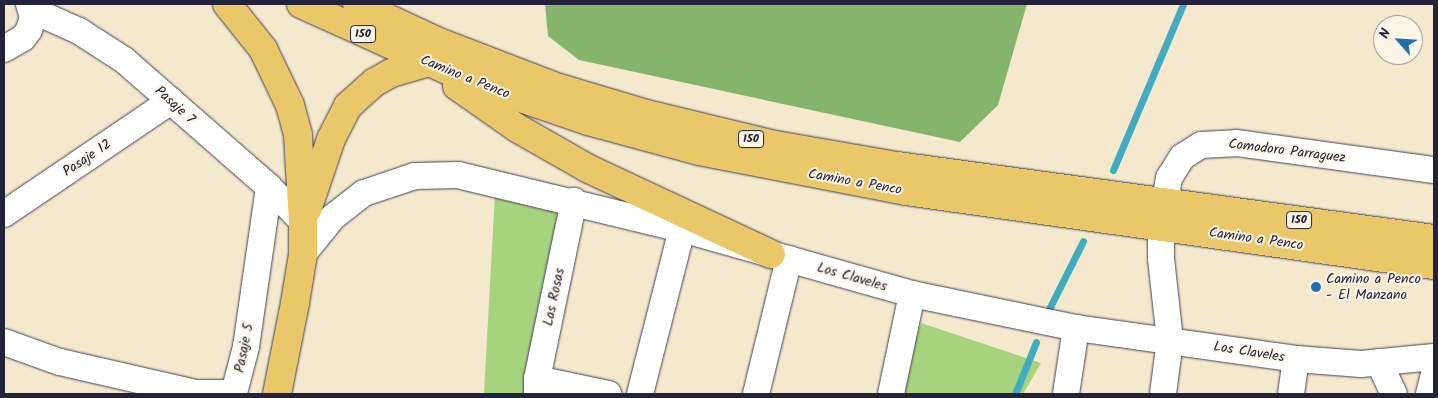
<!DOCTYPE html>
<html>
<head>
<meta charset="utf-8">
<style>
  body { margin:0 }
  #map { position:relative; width:1438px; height:398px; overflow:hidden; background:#f4e8cd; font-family:Kalam,sans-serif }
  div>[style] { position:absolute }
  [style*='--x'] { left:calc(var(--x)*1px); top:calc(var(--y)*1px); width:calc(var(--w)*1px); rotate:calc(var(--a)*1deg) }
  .green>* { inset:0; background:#a7d27e }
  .forest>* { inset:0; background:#85b46d }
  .stream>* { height:7px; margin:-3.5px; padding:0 3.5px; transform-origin:3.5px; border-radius:3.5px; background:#41abc0 }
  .roads { filter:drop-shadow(0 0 1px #424051) drop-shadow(0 0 1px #424051) }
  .minor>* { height:26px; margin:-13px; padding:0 13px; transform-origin:13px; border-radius:13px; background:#fff }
  .major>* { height:28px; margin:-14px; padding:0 14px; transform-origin:14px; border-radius:14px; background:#eac769 }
  .highway>* { height:28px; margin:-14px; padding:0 14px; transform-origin:14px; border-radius:14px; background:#eac769 }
  .dots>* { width:14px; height:14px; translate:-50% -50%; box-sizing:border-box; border:2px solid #fcf5e5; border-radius:50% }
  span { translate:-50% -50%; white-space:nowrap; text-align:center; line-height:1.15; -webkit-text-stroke:4px #fcf5e5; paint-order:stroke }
  .shield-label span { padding:1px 4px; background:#fcf5e5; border:1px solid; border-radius:4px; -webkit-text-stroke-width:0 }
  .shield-label { font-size:12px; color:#22223b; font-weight:700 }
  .street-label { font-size:14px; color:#22223b }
  .poi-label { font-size:14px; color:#22223b }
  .left { translate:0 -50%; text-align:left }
  .frame { position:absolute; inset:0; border:5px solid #22223b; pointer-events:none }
  .north { position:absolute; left:1373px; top:15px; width:50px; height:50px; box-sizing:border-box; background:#fcf5e5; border:1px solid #a5a1a1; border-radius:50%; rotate:296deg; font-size:14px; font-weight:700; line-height:20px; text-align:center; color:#22223b }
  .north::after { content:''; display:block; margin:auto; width:18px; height:22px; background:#1f6fb2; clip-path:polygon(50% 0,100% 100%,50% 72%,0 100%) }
</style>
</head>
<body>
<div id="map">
  <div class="green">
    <div style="clip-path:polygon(495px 193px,561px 210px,528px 394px,484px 394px)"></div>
    <div style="clip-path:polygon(921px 323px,1041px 363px,1023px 394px,898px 394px)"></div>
  </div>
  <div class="forest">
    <div style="clip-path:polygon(545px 4px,1027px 4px,998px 105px,960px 142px,579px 60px,548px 36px)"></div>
  </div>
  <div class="stream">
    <div style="--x:1113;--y:170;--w:180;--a:-67.1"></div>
    <div style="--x:1049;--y:309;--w:76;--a:-63.4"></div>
    <div style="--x:1015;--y:394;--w:56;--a:-68"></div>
  </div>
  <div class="roads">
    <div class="minor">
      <div style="--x:32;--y:10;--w:51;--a:24.1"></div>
      <div style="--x:79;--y:31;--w:54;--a:32.8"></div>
      <div style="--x:124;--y:60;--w:193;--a:41.2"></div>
      <div style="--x:269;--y:187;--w:49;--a:45.8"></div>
      <div style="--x:4;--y:49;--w:22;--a:-30"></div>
      <div style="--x:23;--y:38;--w:10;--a:-53"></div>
      <div style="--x:29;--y:30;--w:14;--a:-73"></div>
      <div style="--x:33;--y:17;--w:14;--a:-107"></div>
      <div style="--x:4;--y:214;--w:202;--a:-34.1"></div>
      <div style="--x:303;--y:254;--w:48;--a:-51"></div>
      <div style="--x:333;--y:217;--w:39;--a:-38"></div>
      <div style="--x:364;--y:193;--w:54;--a:-18.4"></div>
      <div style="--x:415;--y:176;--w:43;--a:-1.3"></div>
      <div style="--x:458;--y:175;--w:230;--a:13.6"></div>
      <div style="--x:682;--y:229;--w:239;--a:15.8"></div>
      <div style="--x:912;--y:294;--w:167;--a:11.7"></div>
      <div style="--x:1076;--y:328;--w:222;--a:8"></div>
      <div style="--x:1296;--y:359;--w:65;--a:4.4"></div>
      <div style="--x:1361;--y:364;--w:73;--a:-5.5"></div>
      <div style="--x:4;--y:342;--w:59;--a:19.7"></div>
      <div style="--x:60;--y:362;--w:139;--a:12.9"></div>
      <div style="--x:195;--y:393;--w:39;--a:0"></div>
      <div style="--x:234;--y:393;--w:48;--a:-75.4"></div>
      <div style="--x:246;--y:347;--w:162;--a:-81.8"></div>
      <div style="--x:1379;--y:362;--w:35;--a:65"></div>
      <div style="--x:537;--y:379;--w:73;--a:11.9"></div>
      <div style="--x:537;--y:394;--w:15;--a:-90"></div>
      <div style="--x:537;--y:379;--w:182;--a:-78.3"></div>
      <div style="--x:640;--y:394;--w:170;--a:-75.7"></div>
      <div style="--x:756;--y:394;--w:139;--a:-76.3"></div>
      <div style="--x:891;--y:394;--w:102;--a:-78.1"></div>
      <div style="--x:1066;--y:394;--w:67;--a:-81.4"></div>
      <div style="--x:1163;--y:394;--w:54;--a:-82.6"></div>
      <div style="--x:1170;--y:340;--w:82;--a:-96.3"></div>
      <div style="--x:1161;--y:258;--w:33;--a:-90"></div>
      <div style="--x:1161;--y:225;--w:48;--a:-80.3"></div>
      <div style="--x:1169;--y:178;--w:25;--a:-58"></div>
      <div style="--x:1182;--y:157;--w:22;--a:-32"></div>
      <div style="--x:1201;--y:145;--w:35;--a:-3"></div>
      <div style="--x:1236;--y:143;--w:200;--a:7.8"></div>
      <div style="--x:1291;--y:394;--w:35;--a:-82"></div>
      <div style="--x:1429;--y:394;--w:21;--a:-76"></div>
    </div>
    <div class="major">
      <div style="--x:277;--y:394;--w:93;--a:-78.8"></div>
      <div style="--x:295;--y:303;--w:50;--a:-80.7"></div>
      <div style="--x:303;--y:254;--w:32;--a:-90"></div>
    </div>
    <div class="highway">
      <div style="--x:227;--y:4;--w:58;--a:51.3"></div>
      <div style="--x:263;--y:49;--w:62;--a:64.3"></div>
      <div style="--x:290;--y:105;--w:31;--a:75"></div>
      <div style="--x:298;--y:135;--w:87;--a:86.7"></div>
      <div style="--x:301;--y:4;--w:190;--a:24.3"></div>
      <div style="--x:474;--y:82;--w:120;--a:18.9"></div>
      <div style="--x:588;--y:121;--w:115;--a:15.1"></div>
      <div style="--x:699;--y:151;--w:211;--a:10.9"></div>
      <div style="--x:906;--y:191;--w:533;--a:7.98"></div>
      <div style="--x:357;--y:4;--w:90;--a:24.9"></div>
      <div style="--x:439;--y:42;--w:129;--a:21"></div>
      <div style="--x:559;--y:88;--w:92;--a:16.5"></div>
      <div style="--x:647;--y:114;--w:132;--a:13.6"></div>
      <div style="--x:775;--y:145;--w:124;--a:9.8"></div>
      <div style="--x:897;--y:166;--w:542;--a:7.74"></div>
      <div style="--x:457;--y:86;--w:73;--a:35"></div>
      <div style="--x:517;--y:128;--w:81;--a:29.7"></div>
      <div style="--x:587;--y:168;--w:203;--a:25.1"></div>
      <div style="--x:307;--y:210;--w:75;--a:-71.3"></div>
      <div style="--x:331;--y:139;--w:37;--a:-63"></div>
      <div style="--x:348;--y:106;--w:36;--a:-42"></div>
      <div style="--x:375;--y:82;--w:18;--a:-29"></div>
      <div style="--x:391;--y:73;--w:36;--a:-16"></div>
    </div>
  </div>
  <div class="dots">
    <div style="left:1316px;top:287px;background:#1f6fb2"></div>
  </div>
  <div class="shield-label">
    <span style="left:363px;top:34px">150</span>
    <span style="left:751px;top:139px">150</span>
    <span style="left:1299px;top:220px">150</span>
  </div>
  <div class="street-label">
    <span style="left:465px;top:77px;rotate:22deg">Camino a Penco</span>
    <span style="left:175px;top:105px;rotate:42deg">Pasaje 7</span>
    <span style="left:1287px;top:151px;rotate:7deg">Comodoro Parraguez</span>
    <span style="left:87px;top:158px;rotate:-34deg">Pasaje 12</span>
    <span style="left:855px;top:182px;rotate:10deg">Camino a Penco</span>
    <span style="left:1256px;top:239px;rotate:8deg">Camino a Penco</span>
    <span style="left:852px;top:277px;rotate:16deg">Los Claveles</span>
    <span style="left:554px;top:297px;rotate:-78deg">Las Rosas</span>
    <span style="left:244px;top:348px;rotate:-79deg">Pasaje 5</span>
    <span style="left:1249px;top:352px;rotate:9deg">Los Claveles</span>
  </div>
  <div class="poi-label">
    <span class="left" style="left:1326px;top:287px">Camino a Penco<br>- El Manzano</span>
  </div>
  <div class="frame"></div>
  <div class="north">N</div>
</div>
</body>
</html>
